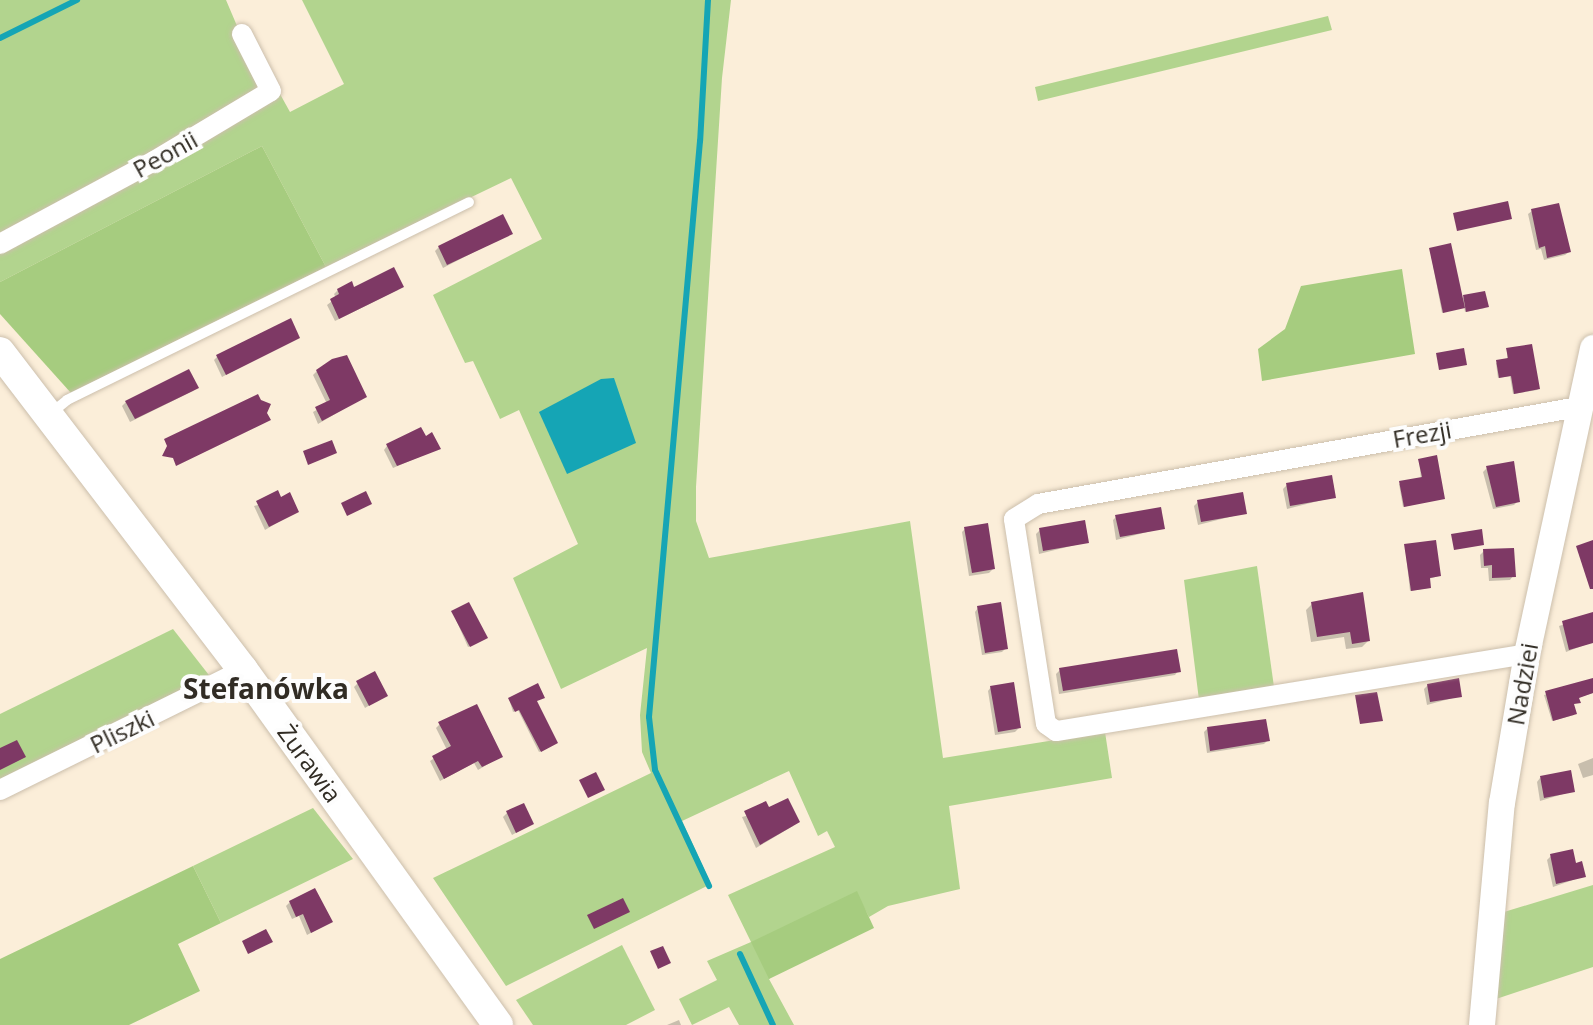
<!DOCTYPE html>
<html>
<head>
<meta charset="utf-8">
<style>
  body { margin:0 }
  #map { position:relative; width:1593px; height:1025px; overflow:hidden; background:#fbeed9; font-family:"Open Sans",sans-serif }
  div>[style] { position:absolute }
  [style*='--x'] { left:calc(var(--x)*1px); top:calc(var(--y)*1px); width:calc(var(--w)*1px); rotate:calc(var(--a)*1deg) }
  .green>* { inset:0; background:#b2d48e }
  .forest>* { inset:0; background:#a6cc7f }
  .water>* { inset:0; background:#15a5b5 }
  .shadow>* { inset:0; background:#0003 }
  .stream>* { height:6px; margin:-3px; padding:0 3px; transform-origin:3px; border-radius:3px; background:#15a5b5 }
  .building>* { inset:0; background:#7e3965 }
  .roads { filter:drop-shadow(0 0 2px #ccbfac) drop-shadow(0 0 2px #ccbfac) }
  .service>* { height:10px; margin:-5px; padding:0 5px; transform-origin:5px; border-radius:5px; background:#fff }
  .minor>* { height:20px; margin:-10px; padding:0 10px; transform-origin:10px; border-radius:10px; background:#fff }
  .tertiary>* { height:26px; margin:-13px; padding:0 13px; transform-origin:13px; border-radius:13px; background:#fff }
  .secondary>* { height:30px; margin:-15px; padding:0 15px; transform-origin:15px; border-radius:15px; background:#fff }
  span { translate:-50% -50%; white-space:nowrap; text-align:center; line-height:1.15; -webkit-text-stroke:8px #fdfdfd; paint-order:stroke }
  .street-label { font-size:24px; color:#312c24 }
  .quarter-label { font-size:28px; color:#312c24; font-weight:700 }
</style>
</head>
<body>
<div id="map">
  <div class="green">
    <div style="clip-path:polygon(0 0,226px 0,269px 101px,280px 94px,290px 112px,344px 84px,302px 0,731px 0,722px 78px,696px 487px,696px 521px,709px 558px,910px 521px,943px 758px,1105px 732px,1112px 778px,949px 806px,960px 889px,888px 906px,869px 917px,856px 892px,769px 979px,794px 1025px,739px 1025px,729px 1007px,692px 1025px,679px 999px,717px 980px,707px 961px,751px 942px,728px 895px,835px 847px,827px 831px,818px 836px,789px 771px,682px 821px,711px 884px,506px 986px,433px 878px,651px 773px,642px 752px,640px 715px,647px 648px,561px 689px,513px 578px,578px 544px,519px 410px,500px 419px,473px 361px,465px 363px,433px 295px,542px 239px,511px 178px,326px 267px,262px 146px,0 282px)"></div>
    <div style="clip-path:polygon(1328px 16px,1332px 30px,1038px 101px,1035px 87px)"></div>
    <div style="clip-path:polygon(1257px 566px,1274px 687px,1199px 700px,1184px 580px)"></div>
    <div style="clip-path:polygon(173px 629px,212px 679px,0 781px,0 714px)"></div>
    <div style="clip-path:polygon(313px 808px,353px 859px,221px 923px,193px 866px)"></div>
    <div style="clip-path:polygon(1593px 885px,1593px 967px,1496px 999px,1504px 912px)"></div>
    <div style="clip-path:polygon(622px 945px,655px 1010px,626px 1025px,533px 1025px,516px 1000px)"></div>
  </div>
  <div class="forest">
    <div style="clip-path:polygon(262px 146px,326px 267px,71px 393px,0 314px,0 282px)"></div>
    <div style="clip-path:polygon(1402px 269px,1415px 354px,1262px 381px,1258px 349px,1285px 329px,1301px 286px)"></div>
    <div style="clip-path:polygon(193px 866px,221px 923px,178px 944px,200px 991px,129px 1025px,0 1025px,0 959px)"></div>
    <div style="clip-path:polygon(857px 891px,874px 928px,769px 979px,751px 942px)"></div>
  </div>
  <div class="water">
    <div style="clip-path:polygon(614px 378px,636px 443px,567px 474px,539px 412px,601px 379px)"></div>
  </div>
  <div class="shadow">
    <div style="clip-path:polygon(1532px 211px,1569px 252px,1565px 255px,1544px 260px,1541px 249px,1536px 250px,1528px 214px)"></div>
    <div style="clip-path:polygon(511px 233px,443px 268px,435px 251px,439px 247px)"></div>
    <div style="clip-path:polygon(1430px 249px,1461px 300px,1464px 297px,1485px 308px,1465px 312px,1464px 306px,1442px 313px)"></div>
    <div style="clip-path:polygon(338px 290px,353px 289px,398px 290px,335px 321px,327px 305px,336px 298px,334px 294px)"></div>
    <div style="clip-path:polygon(298px 337px,222px 377px,214px 360px,217px 357px)"></div>
    <div style="clip-path:polygon(1507px 350px,1538px 389px,1537px 390px,1513px 394px,1510px 376px,1498px 378px,1496px 363px,1507px 360px)"></div>
    <div style="clip-path:polygon(189px 371px,197px 387px,193px 391px,130px 422px,122px 406px,126px 402px)"></div>
    <div style="clip-path:polygon(317px 371px,364px 397px,318px 424px,313px 412px,327px 404px,313px 375px)"></div>
    <div style="clip-path:polygon(387px 446px,438px 449px,393px 468px,384px 450px)"></div>
    <div style="clip-path:polygon(1419px 460px,1443px 498px,1403px 507px,1399px 484px,1421px 479px)"></div>
    <div style="clip-path:polygon(1487px 468px,1518px 501px,1514px 505px,1493px 509px,1483px 472px)"></div>
    <div style="clip-path:polygon(1287px 485px,1334px 497px,1287px 509px,1283px 489px)"></div>
    <div style="clip-path:polygon(280px 499px,297px 511px,265px 530px,254px 506px)"></div>
    <div style="clip-path:polygon(1198px 502px,1245px 513px,1198px 525px,1194px 506px)"></div>
    <div style="clip-path:polygon(1116px 517px,1163px 528px,1116px 540px,1113px 520px)"></div>
    <div style="clip-path:polygon(965px 529px,993px 569px,989px 573px,969px 576px,962px 532px)"></div>
    <div style="clip-path:polygon(1040px 530px,1087px 542px,1039px 554px,1036px 534px)"></div>
    <div style="clip-path:polygon(1405px 546px,1439px 576px,1428px 579px,1428px 588px,1410px 591px)"></div>
    <div style="clip-path:polygon(1484px 551px,1513px 576px,1510px 580px,1489px 581px,1488px 568px,1481px 568px,1480px 555px)"></div>
    <div style="clip-path:polygon(1312px 604px,1368px 641px,1362px 647px,1346px 649px,1344px 637px,1311px 642px,1306px 610px)"></div>
    <div style="clip-path:polygon(978px 608px,1006px 648px,1002px 652px,982px 655px,975px 612px)"></div>
    <div style="clip-path:polygon(453px 613px,485px 639px,468px 647px)"></div>
    <div style="clip-path:polygon(1593px 615px,1590px 643px,1566px 652px,1559px 626px)"></div>
    <div style="clip-path:polygon(1060px 670px,1178px 671px,1175px 675px,1059px 694px,1056px 674px)"></div>
    <div style="clip-path:polygon(1593px 679px,1593px 693px,1577px 698px,1573px 705px,1574px 715px,1552px 721px,1544px 695px)"></div>
    <div style="clip-path:polygon(358px 683px,386px 695px,365px 708px,354px 687px)"></div>
    <div style="clip-path:polygon(1428px 685px,1460px 696px,1427px 705px,1424px 689px)"></div>
    <div style="clip-path:polygon(991px 687px,1019px 728px,1015px 732px,995px 735px,988px 691px)"></div>
    <div style="clip-path:polygon(509px 699px,535px 701px,555px 744px,539px 752px,518px 710px,513px 712px)"></div>
    <div style="clip-path:polygon(440px 724px,500px 757px,478px 770px,474px 763px,440px 781px,430px 761px,447px 750px,436px 728px)"></div>
    <div style="clip-path:polygon(1207px 729px,1268px 740px,1264px 744px,1207px 753px,1204px 732px)"></div>
    <div style="clip-path:polygon(1593px 758px,1593px 775px,1583px 778px,1578px 764px)"></div>
    <div style="clip-path:polygon(1540px 778px,1573px 791px,1540px 801px,1537px 782px)"></div>
    <div style="clip-path:polygon(768px 810px,793px 826px,756px 848px,742px 817px)"></div>
    <div style="clip-path:polygon(507px 813px,532px 824px,512px 835px,503px 817px)"></div>
    <div style="clip-path:polygon(1551px 856px,1574px 865px,1584px 876px,1553px 887px,1547px 860px)"></div>
    <div style="clip-path:polygon(290px 902px,331px 922px,307px 935px,299px 916px,292px 919px,286px 906px)"></div>
    <div style="clip-path:polygon(679px 1020px,681px 1025px,667px 1025px)"></div>
  </div>
  <div class="stream">
    <div style="--x:708;--y:0;--w:141;--a:93.2"></div>
    <div style="--x:700;--y:141;--w:578;--a:95.06"></div>
    <div style="--x:649;--y:717;--w:53;--a:83.5"></div>
    <div style="--x:655;--y:770;--w:128;--a:65"></div>
    <div style="--x:0;--y:38;--w:86;--a:-26.3"></div>
    <div style="--x:740;--y:954;--w:78;--a:65.1"></div>
  </div>
  <div class="building">
    <div style="clip-path:polygon(1508px 201px,1512px 219px,1457px 231px,1453px 213px)"></div>
    <div style="clip-path:polygon(1559px 203px,1571px 252px,1547px 258px,1545px 246px,1539px 248px,1531px 209px)"></div>
    <div style="clip-path:polygon(503px 214px,513px 234px,447px 265px,438px 246px)"></div>
    <div style="clip-path:polygon(1451px 243px,1465px 308px,1443px 313px,1429px 248px)"></div>
    <div style="clip-path:polygon(394px 267px,404px 287px,339px 319px,330px 299px,339px 294px,337px 289px,352px 281px,354px 287px)"></div>
    <div style="clip-path:polygon(1485px 291px,1489px 307px,1466px 312px,1463px 295px)"></div>
    <div style="clip-path:polygon(291px 318px,300px 338px,226px 375px,216px 355px)"></div>
    <div style="clip-path:polygon(1532px 344px,1540px 389px,1514px 394px,1511px 376px,1499px 378px,1496px 360px,1508px 358px,1506px 348px)"></div>
    <div style="clip-path:polygon(1464px 348px,1467px 365px,1439px 370px,1436px 353px)"></div>
    <div style="clip-path:polygon(347px 355px,367px 397px,322px 421px,315px 407px,330px 400px,316px 370px,332px 359px)"></div>
    <div style="clip-path:polygon(189px 369px,199px 388px,135px 419px,125px 401px)"></div>
    <div style="clip-path:polygon(258px 394px,261px 400px,271px 404px,267px 413px,271px 420px,176px 466px,173px 458px,162px 456px,167px 446px,164px 439px)"></div>
    <div style="clip-path:polygon(421px 427px,426px 436px,432px 432px,441px 449px,397px 466px,386px 444px)"></div>
    <div style="clip-path:polygon(332px 440px,337px 453px,308px 465px,303px 451px)"></div>
    <div style="clip-path:polygon(1437px 455px,1445px 499px,1404px 507px,1399px 481px,1422px 477px,1418px 459px)"></div>
    <div style="clip-path:polygon(1514px 461px,1520px 502px,1496px 507px,1486px 466px)"></div>
    <div style="clip-path:polygon(1332px 475px,1336px 498px,1290px 506px,1286px 483px)"></div>
    <div style="clip-path:polygon(278px 490px,281px 497px,290px 492px,299px 512px,269px 527px,256px 501px)"></div>
    <div style="clip-path:polygon(366px 491px,372px 504px,347px 516px,341px 503px)"></div>
    <div style="clip-path:polygon(1243px 492px,1247px 514px,1201px 522px,1197px 500px)"></div>
    <div style="clip-path:polygon(1161px 507px,1165px 529px,1120px 537px,1115px 515px)"></div>
    <div style="clip-path:polygon(1085px 520px,1089px 543px,1043px 551px,1039px 528px)"></div>
    <div style="clip-path:polygon(988px 523px,995px 569px,972px 573px,964px 527px)"></div>
    <div style="clip-path:polygon(1482px 529px,1484px 545px,1454px 550px,1451px 534px)"></div>
    <div style="clip-path:polygon(1436px 540px,1441px 576px,1430px 578px,1431px 588px,1411px 591px,1404px 544px)"></div>
    <div style="clip-path:polygon(1593px 540px,1593px 589px,1590px 589px,1576px 546px)"></div>
    <div style="clip-path:polygon(1514px 548px,1516px 577px,1492px 578px,1492px 565px,1484px 566px,1483px 549px)"></div>
    <div style="clip-path:polygon(1363px 592px,1370px 641px,1352px 644px,1350px 632px,1317px 637px,1311px 602px)"></div>
    <div style="clip-path:polygon(469px 602px,488px 638px,470px 647px,451px 611px)"></div>
    <div style="clip-path:polygon(1001px 602px,1008px 649px,985px 653px,977px 606px)"></div>
    <div style="clip-path:polygon(1593px 612px,1593px 643px,1569px 650px,1562px 621px)"></div>
    <div style="clip-path:polygon(1177px 649px,1181px 672px,1063px 691px,1059px 668px)"></div>
    <div style="clip-path:polygon(375px 671px,388px 696px,369px 706px,356px 681px)"></div>
    <div style="clip-path:polygon(1459px 678px,1462px 697px,1430px 702px,1427px 684px)"></div>
    <div style="clip-path:polygon(1593px 678px,1593px 693px,1579px 698px,1581px 703px,1574px 704px,1577px 714px,1553px 721px,1545px 691px)"></div>
    <div style="clip-path:polygon(1014px 682px,1021px 728px,998px 732px,990px 686px)"></div>
    <div style="clip-path:polygon(538px 683px,545px 698px,537px 701px,558px 743px,541px 752px,519px 710px,515px 712px,508px 698px)"></div>
    <div style="clip-path:polygon(1377px 692px,1383px 721px,1360px 724px,1355px 695px)"></div>
    <div style="clip-path:polygon(477px 704px,503px 757px,482px 767px,478px 761px,444px 779px,432px 756px,451px 746px,438px 722px)"></div>
    <div style="clip-path:polygon(1266px 719px,1270px 741px,1210px 751px,1207px 727px)"></div>
    <div style="clip-path:polygon(17px 740px,26px 757px,0 770px,0 748px)"></div>
    <div style="clip-path:polygon(1571px 770px,1575px 792px,1544px 798px,1540px 776px)"></div>
    <div style="clip-path:polygon(596px 772px,605px 790px,588px 798px,579px 780px)"></div>
    <div style="clip-path:polygon(788px 798px,800px 822px,760px 845px,744px 811px,766px 801px,769px 807px)"></div>
    <div style="clip-path:polygon(524px 803px,534px 824px,516px 833px,506px 811px)"></div>
    <div style="clip-path:polygon(1573px 849px,1576px 863px,1582px 861px,1586px 877px,1556px 884px,1550px 854px)"></div>
    <div style="clip-path:polygon(315px 888px,333px 922px,311px 933px,303px 914px,296px 917px,289px 901px)"></div>
    <div style="clip-path:polygon(623px 898px,630px 912px,594px 929px,587px 915px)"></div>
    <div style="clip-path:polygon(266px 929px,273px 942px,248px 954px,242px 941px)"></div>
    <div style="clip-path:polygon(663px 946px,671px 963px,658px 969px,650px 951px)"></div>
  </div>
  <div class="roads">
    <div class="service">
      <div style="--x:50;--y:414;--w:22;--a:-39"></div>
      <div style="--x:67;--y:400;--w:448;--a:-26.2"></div>
    </div>
    <div class="minor">
      <div style="--x:0;--y:244;--w:175;--a:-28.3"></div>
      <div style="--x:154;--y:161;--w:136;--a:-30.9"></div>
      <div style="--x:271;--y:91;--w:64;--a:-117"></div>
      <div style="--x:1527;--y:654;--w:477;--a:170.7"></div>
      <div style="--x:1056;--y:731;--w:12;--a:-145"></div>
      <div style="--x:1046;--y:724;--w:207;--a:-98.9"></div>
      <div style="--x:1014;--y:519;--w:28;--a:-32"></div>
      <div style="--x:1038;--y:504;--w:549;--a:-10.18"></div>
      <div style="--x:0;--y:790;--w:271;--a:-26.3"></div>
    </div>
    <div class="tertiary">
      <div style="--x:1482;--y:1025;--w:223;--a:-84.9"></div>
      <div style="--x:1502;--y:803;--w:151;--a:-80.5"></div>
      <div style="--x:1527;--y:654;--w:313;--a:-77.8"></div>
    </div>
    <div class="secondary">
      <div style="--x:0;--y:352;--w:400;--a:52.6"></div>
      <div style="--x:243;--y:670;--w:437;--a:54.3"></div>
    </div>
  </div>
  <div class="street-label">
    <span style="left:165px;top:154px;rotate:-29deg">Peonii</span>
    <span style="left:1422px;top:434px;rotate:-10deg">Frezji</span>
    <span style="left:1522px;top:684px;rotate:-80deg">Nadziei</span>
    <span style="left:122px;top:731px;rotate:-26deg">Pliszki</span>
    <span style="left:310px;top:763px;rotate:54deg">Żurawia</span>
  </div>
  <div class="quarter-label">
    <span style="left:266px;top:688px">Stefanówka</span>
  </div>
</div>
</body>
</html>
